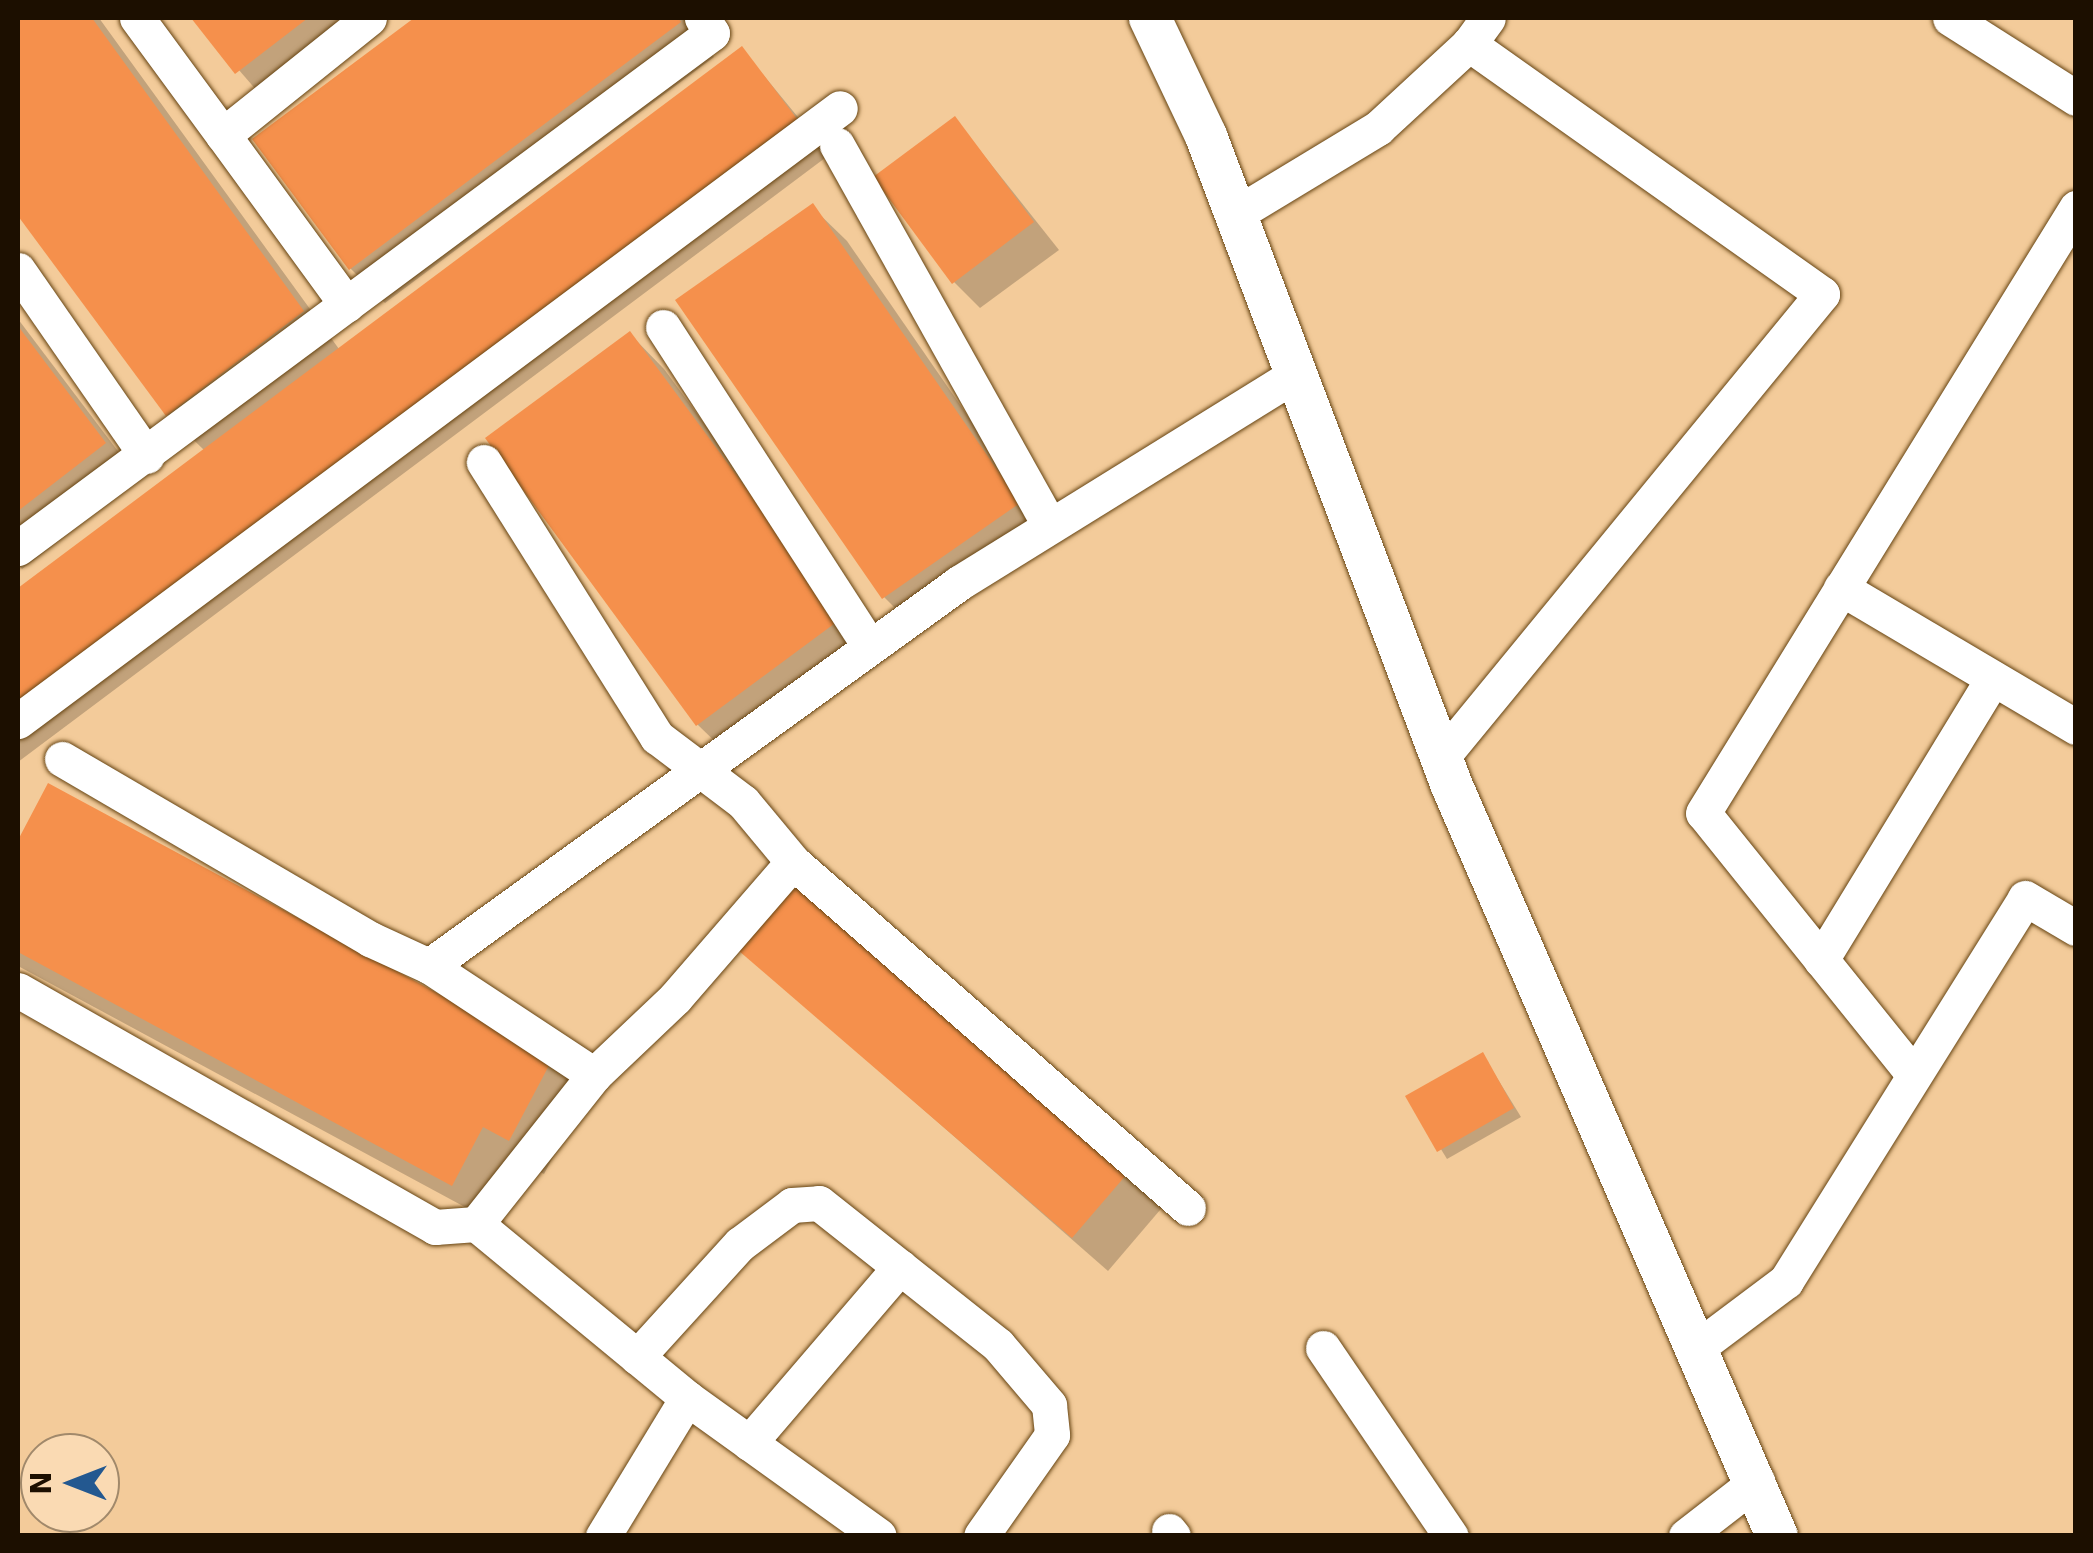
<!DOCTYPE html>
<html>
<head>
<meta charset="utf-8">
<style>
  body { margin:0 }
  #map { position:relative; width:2093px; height:1553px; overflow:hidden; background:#f3cb9a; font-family:"DejaVu Sans",sans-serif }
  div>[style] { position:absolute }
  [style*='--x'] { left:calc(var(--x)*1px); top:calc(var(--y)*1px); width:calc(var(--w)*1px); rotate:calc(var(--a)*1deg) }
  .shadow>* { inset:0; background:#0003 }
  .building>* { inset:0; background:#f5904c }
  .roads { filter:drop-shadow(0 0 2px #664412) drop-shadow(0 0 2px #664412) }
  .minor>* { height:35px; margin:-17.5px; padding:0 17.5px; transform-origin:17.5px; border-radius:17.5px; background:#fff }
  .tertiary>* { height:42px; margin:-21px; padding:0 21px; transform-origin:21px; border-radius:21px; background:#fff }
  span { translate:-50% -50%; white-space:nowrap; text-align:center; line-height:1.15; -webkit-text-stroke:9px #fadab3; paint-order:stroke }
  .frame { position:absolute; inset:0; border:20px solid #1c0f00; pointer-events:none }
  .north { position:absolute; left:20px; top:1433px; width:100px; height:100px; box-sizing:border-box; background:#fadab3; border:2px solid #a1896b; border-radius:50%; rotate:270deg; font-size:28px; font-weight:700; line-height:40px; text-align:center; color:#1c0f00 }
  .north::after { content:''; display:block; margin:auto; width:35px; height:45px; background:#235890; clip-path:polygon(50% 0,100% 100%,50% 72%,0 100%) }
</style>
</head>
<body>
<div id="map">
  <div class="shadow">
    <div style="clip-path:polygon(18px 18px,99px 18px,339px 349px,742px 49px,829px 155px,18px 762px,18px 591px,205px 451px,168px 415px,18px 212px)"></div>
    <div style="clip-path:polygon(194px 18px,386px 18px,271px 107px)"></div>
    <div style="clip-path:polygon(418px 18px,684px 18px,714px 57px,385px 303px,351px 269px,255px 140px)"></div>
    <div style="clip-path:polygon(955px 119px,1059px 250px,980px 308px,954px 282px)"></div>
    <div style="clip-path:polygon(812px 207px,847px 241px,1052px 538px,919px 632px,884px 597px)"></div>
    <div style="clip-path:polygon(18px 319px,139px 479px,22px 569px,18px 564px)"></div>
    <div style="clip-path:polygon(630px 334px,664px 369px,874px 654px,733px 759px,698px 725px,489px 439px)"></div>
    <div style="clip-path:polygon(49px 787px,553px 1058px,587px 1093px,544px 1174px,518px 1160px,487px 1219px,18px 966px,18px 845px)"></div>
    <div style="clip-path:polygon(800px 883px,1166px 1203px,1108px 1271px,742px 951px)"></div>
    <div style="clip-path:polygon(1483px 1055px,1521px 1117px,1447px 1159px,1409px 1097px)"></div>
  </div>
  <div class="building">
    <div style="clip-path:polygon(18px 18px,92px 18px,304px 311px,166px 416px,18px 216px)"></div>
    <div style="clip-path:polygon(191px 18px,308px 18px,235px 74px)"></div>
    <div style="clip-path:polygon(414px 18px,678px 18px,681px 22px,349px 270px,252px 139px)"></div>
    <div style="clip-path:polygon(742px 46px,797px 119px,18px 702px,18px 588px)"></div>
    <div style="clip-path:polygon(955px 116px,1034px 222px,952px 284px,873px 177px)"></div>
    <div style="clip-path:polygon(813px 203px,1020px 503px,882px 599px,675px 300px)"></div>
    <div style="clip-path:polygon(18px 326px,106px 443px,18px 511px)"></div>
    <div style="clip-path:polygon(630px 331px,842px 618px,696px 726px,485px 438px)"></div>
    <div style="clip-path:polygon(48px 783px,554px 1056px,509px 1141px,483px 1127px,452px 1186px,18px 952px,18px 840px)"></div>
    <div style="clip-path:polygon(800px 880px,1133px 1167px,1072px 1238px,739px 951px)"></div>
    <div style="clip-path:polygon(1483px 1052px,1514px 1108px,1437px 1152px,1405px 1096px)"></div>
  </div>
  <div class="roads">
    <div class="minor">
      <div style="--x:137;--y:18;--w:145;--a:53.7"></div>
      <div style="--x:223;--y:135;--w:187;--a:-38.7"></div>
      <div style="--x:1950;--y:18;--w:149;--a:32.4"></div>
      <div style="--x:223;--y:135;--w:210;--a:53.9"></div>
      <div style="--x:837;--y:145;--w:436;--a:60.8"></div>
      <div style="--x:1236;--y:214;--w:166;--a:-31.2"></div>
      <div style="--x:1378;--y:128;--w:124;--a:-42.7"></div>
      <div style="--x:1469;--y:44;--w:32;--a:-54"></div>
      <div style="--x:18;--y:270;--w:226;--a:55.3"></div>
      <div style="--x:663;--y:327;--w:379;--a:57.1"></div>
      <div style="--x:18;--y:548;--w:864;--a:-36.58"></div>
      <div style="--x:712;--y:33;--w:18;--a:-124"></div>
      <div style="--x:1841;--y:588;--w:273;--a:30.6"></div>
      <div style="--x:18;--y:721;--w:1025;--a:-36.71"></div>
      <div style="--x:1442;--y:757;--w:599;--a:-50.62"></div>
      <div style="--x:1822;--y:294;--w:433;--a:-144.7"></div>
      <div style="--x:62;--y:759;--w:357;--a:30.3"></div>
      <div style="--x:370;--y:939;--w:65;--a:24.6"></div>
      <div style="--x:429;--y:966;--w:198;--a:33.4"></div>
      <div style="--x:793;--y:862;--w:525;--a:41.22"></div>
      <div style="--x:1821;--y:960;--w:330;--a:-58.6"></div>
      <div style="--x:429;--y:966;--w:654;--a:-35.85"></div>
      <div style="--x:959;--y:583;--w:397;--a:-31.8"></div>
      <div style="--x:18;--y:990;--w:480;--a:29.6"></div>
      <div style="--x:435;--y:1227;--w:41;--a:-4.2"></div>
      <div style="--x:476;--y:1224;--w:190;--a:-51.6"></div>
      <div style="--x:594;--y:1075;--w:112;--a:-43.5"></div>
      <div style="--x:675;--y:998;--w:180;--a:-49.1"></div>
      <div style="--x:793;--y:862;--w:78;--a:-129.8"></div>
      <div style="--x:743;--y:802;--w:108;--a:-142.9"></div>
      <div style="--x:657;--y:737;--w:325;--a:-122.2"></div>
      <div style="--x:1914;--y:1075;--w:336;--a:-128.8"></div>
      <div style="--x:1703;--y:813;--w:711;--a:-58.34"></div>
      <div style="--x:476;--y:1224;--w:273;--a:39.5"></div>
      <div style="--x:687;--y:1398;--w:162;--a:121.3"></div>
      <div style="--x:1698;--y:1347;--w:110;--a:-36.9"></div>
      <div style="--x:1786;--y:1281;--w:451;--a:-58"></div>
      <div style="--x:2025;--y:898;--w:59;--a:30.5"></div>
      <div style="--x:1323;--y:1348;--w:227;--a:55.8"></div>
      <div style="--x:637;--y:1357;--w:153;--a:-47.7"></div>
      <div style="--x:740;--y:1244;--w:65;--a:-36.9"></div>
      <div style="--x:792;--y:1205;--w:27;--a:-4"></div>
      <div style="--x:819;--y:1203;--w:228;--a:38.4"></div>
      <div style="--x:998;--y:1345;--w:79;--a:49.6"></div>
      <div style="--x:1049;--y:1405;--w:30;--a:84"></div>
      <div style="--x:1052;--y:1435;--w:123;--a:125.1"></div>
      <div style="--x:687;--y:1398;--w:236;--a:35.7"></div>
      <div style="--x:749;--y:1443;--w:232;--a:-49.4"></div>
      <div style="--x:1169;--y:1531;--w:6;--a:51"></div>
      <div style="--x:1686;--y:1536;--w:90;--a:-37.8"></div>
    </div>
    <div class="tertiary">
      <div style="--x:1150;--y:18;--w:131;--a:64.6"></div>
      <div style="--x:1206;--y:136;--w:695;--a:69.27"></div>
      <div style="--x:1452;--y:786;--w:817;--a:66.57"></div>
    </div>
  </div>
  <div class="frame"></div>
  <div class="north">N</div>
</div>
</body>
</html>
